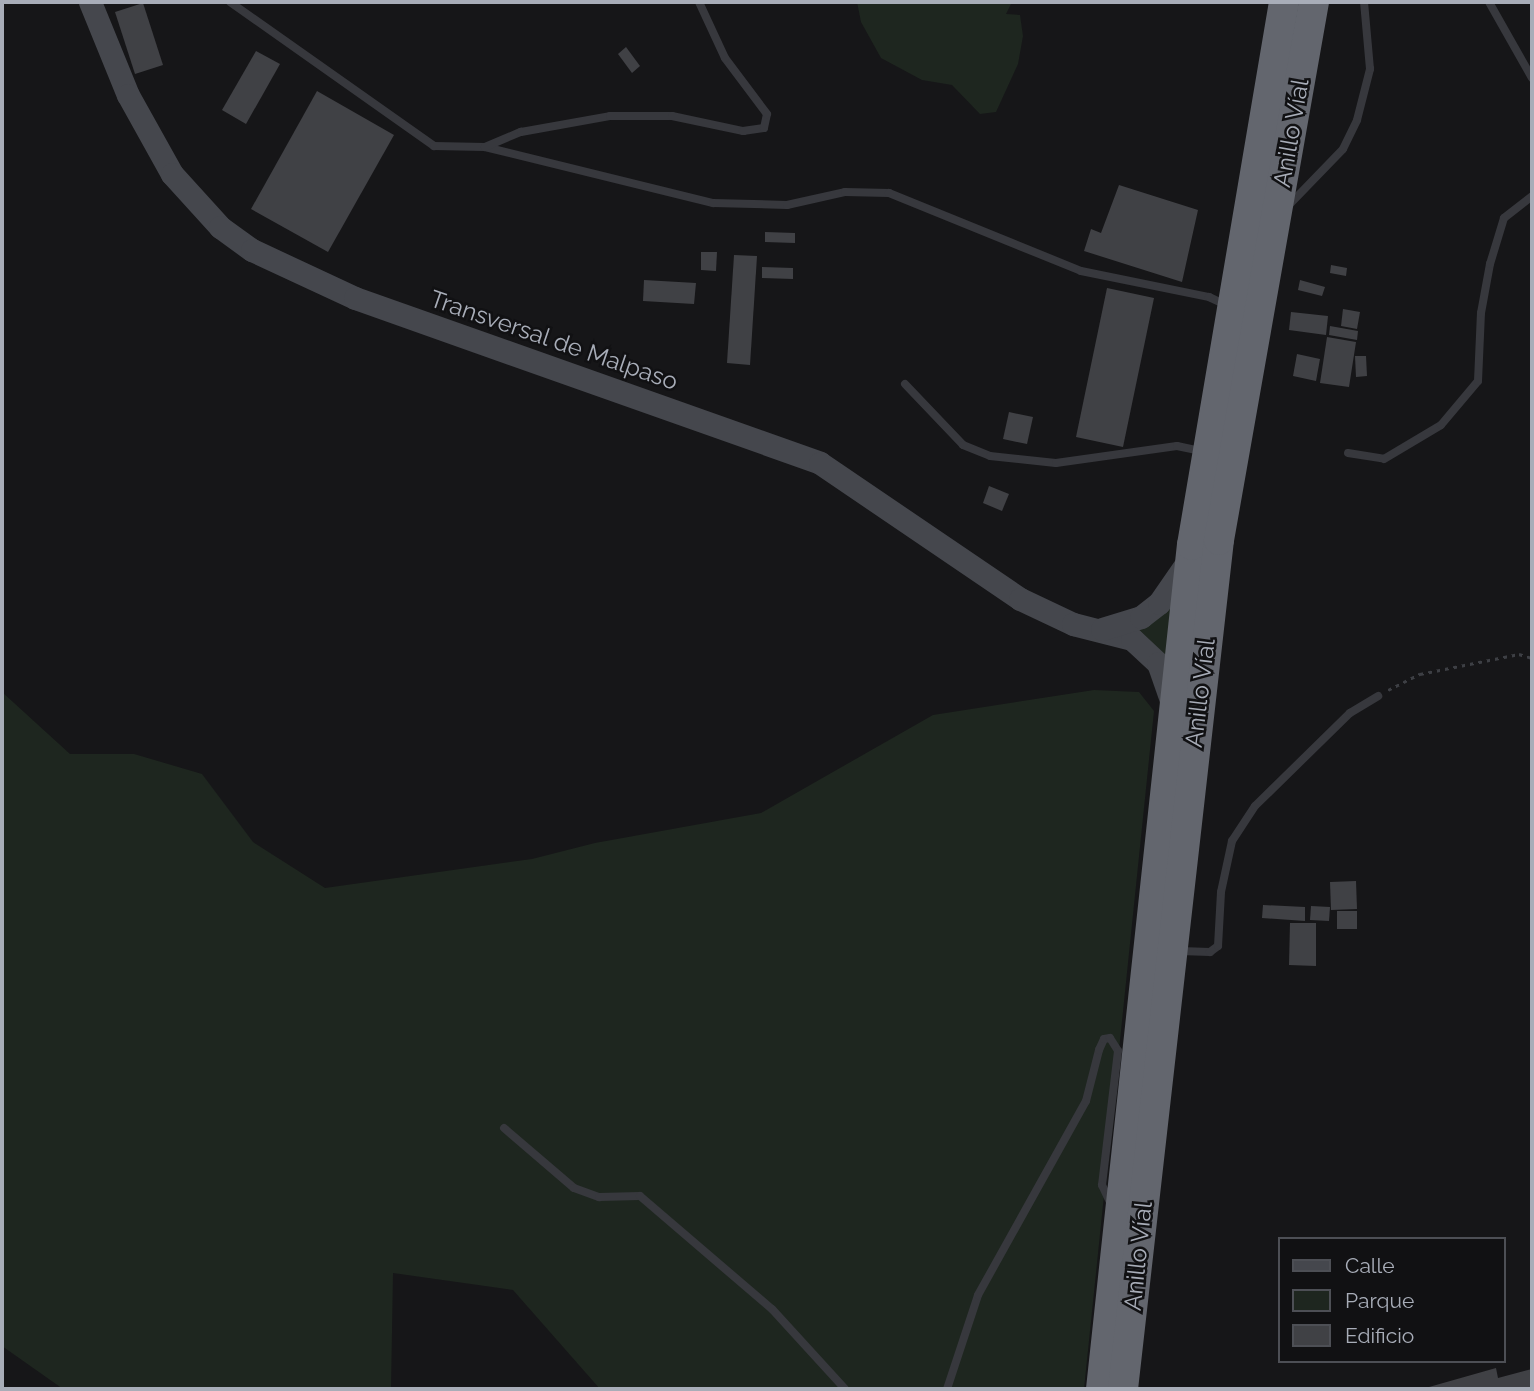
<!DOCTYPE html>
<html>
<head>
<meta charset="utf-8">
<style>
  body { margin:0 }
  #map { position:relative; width:1534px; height:1391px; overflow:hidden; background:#161618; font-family:Raleway,sans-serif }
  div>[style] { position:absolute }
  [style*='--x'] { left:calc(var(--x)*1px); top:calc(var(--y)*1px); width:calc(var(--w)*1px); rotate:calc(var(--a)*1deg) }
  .green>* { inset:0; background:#1e261f }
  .building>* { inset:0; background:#404145 }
  .path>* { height:2.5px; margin-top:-1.25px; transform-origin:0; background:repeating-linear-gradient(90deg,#3d3f44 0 3.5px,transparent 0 8.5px) }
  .lane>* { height:8px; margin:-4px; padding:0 4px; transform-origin:4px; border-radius:4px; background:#37383d }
  .secondary>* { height:23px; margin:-11.5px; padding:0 11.5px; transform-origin:11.5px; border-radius:11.5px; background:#45474d }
  .highway>* { height:30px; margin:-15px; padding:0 15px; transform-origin:15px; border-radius:15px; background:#63666e }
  span { translate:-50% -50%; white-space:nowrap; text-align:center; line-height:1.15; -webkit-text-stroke:5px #111113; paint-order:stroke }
  .street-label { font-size:24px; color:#a8adb8 }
  .frame { position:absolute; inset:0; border:4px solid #a8adb8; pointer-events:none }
  .legend { position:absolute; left:1278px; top:1237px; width:228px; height:126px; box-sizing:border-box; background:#111113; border:2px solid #4d4f55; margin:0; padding:9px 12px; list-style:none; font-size:21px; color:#a8adb8 }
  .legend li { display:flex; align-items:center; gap:14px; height:35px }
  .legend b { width:35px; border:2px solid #4d4f55 }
</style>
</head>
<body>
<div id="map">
  <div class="green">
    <div style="clip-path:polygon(857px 2px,1012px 2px,1006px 14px,1020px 15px,1023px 36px,1018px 64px,996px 112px,980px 114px,952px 85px,922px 80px,881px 58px,861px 22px)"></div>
    <div style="clip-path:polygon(1181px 580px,1167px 670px,1129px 630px)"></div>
    <div style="clip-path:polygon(1094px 690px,1139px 692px,1154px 711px,1084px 1389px,600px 1389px,513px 1290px,393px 1273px,391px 1389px,63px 1389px,2px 1346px,2px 692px,70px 754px,134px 754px,202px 774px,253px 842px,325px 888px,532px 859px,595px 843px,761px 813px,933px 715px)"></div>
  </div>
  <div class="building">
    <div style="clip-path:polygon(143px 3px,163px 65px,135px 74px,115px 12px)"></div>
    <div style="clip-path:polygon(626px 47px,640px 66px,632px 73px,618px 54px)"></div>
    <div style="clip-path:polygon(256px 51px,280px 64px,246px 124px,222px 110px)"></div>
    <div style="clip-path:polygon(317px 91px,394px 135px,328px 252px,251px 209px)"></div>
    <div style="clip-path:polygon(1119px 185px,1198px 210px,1182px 282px,1084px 251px,1091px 229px,1101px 233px)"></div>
    <div style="clip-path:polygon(765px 232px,795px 233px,795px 243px,765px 242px)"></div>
    <div style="clip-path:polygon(701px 252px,717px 252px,716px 271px,701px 270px)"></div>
    <div style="clip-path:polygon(734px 255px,757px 256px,750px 365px,727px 363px)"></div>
    <div style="clip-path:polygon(1331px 265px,1347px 268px,1346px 276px,1330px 273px)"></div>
    <div style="clip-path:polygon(762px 267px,793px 268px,793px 279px,762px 278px)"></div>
    <div style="clip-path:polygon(644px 280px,696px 283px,694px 304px,643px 301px)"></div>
    <div style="clip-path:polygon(1300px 280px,1325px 287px,1322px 296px,1298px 290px)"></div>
    <div style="clip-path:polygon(1107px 288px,1154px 298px,1123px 447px,1076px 437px)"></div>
    <div style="clip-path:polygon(1343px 309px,1360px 312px,1357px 329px,1341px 326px)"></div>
    <div style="clip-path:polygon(1291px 312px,1328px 316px,1326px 335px,1289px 330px)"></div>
    <div style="clip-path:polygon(1330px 326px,1358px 331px,1357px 340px,1329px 335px)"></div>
    <div style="clip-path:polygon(1327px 337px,1356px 342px,1349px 387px,1320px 383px)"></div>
    <div style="clip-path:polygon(1297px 354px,1320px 359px,1316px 381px,1293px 376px)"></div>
    <div style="clip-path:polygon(1355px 356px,1366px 356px,1367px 376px,1356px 377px)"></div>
    <div style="clip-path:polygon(1009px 412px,1033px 417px,1027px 444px,1003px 439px)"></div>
    <div style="clip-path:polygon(989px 486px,1009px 494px,1002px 511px,983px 503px)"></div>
    <div style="clip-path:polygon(1356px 881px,1357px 909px,1331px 910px,1330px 882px)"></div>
    <div style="clip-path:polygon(1263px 905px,1305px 907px,1305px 921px,1262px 918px)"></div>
    <div style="clip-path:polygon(1311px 906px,1330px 907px,1329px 921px,1310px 920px)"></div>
    <div style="clip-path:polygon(1337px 911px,1357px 911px,1357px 929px,1337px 929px)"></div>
    <div style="clip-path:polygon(1290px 923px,1316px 923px,1316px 966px,1289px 965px)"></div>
    <div style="clip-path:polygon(1496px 1368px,1498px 1378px,1532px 1369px,1532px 1389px,1422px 1389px)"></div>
  </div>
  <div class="path">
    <div style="--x:1388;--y:690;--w:36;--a:-27"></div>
    <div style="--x:1420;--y:674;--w:101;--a:-11.4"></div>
    <div style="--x:1519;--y:654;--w:14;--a:17"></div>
  </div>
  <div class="lane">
    <div style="--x:230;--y:2;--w:250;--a:35.2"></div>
    <div style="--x:434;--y:146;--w:51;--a:1.1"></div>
    <div style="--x:485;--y:147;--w:235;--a:13.8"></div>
    <div style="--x:713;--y:203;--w:74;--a:1.5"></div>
    <div style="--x:787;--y:205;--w:59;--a:-12.6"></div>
    <div style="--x:845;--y:192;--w:44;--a:1.3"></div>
    <div style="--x:889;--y:193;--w:207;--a:22.1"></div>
    <div style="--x:1081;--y:271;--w:131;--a:11.5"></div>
    <div style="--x:1209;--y:297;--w:19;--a:25"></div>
    <div style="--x:1489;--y:2;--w:87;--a:60.5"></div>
    <div style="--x:485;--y:147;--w:39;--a:-23"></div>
    <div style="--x:521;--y:132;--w:90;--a:-10.2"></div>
    <div style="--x:610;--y:116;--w:62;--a:0"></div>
    <div style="--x:672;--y:116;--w:73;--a:11.9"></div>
    <div style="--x:743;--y:131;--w:21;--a:-8"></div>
    <div style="--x:764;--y:128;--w:14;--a:-78"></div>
    <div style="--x:767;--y:114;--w:70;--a:-126.9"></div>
    <div style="--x:725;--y:58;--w:62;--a:-114.9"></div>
    <div style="--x:1288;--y:206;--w:79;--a:-46"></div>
    <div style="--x:1343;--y:149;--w:32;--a:-64"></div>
    <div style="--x:1357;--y:120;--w:53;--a:-75.7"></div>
    <div style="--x:1370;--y:69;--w:67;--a:-95.1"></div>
    <div style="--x:905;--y:384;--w:84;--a:46.4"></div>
    <div style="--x:963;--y:445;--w:29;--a:22"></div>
    <div style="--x:990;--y:456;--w:66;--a:6.1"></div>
    <div style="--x:1056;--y:463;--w:122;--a:-8"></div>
    <div style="--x:1177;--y:446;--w:25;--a:12"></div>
    <div style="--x:1348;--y:453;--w:36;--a:9"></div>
    <div style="--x:1384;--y:459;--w:66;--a:-30.8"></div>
    <div style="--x:1441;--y:425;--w:57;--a:-49.9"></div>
    <div style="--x:1478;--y:381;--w:68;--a:-87.5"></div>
    <div style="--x:1481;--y:313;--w:50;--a:-79.6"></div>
    <div style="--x:1490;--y:264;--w:48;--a:-73.1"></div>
    <div style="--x:1504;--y:218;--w:36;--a:-38"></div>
    <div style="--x:1180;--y:951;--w:30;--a:2"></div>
    <div style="--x:1210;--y:952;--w:10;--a:-37"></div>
    <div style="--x:1218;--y:946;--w:54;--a:-86.8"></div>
    <div style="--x:1221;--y:892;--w:52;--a:-77.8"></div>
    <div style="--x:1232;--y:841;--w:42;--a:-56.7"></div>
    <div style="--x:1255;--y:806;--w:133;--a:-44.4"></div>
    <div style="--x:1350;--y:713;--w:33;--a:-31"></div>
    <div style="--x:504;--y:1128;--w:92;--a:40.6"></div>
    <div style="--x:574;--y:1188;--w:27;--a:20"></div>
    <div style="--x:599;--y:1197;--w:41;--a:-1.4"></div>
    <div style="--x:640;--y:1196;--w:174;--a:40.6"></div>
    <div style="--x:772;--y:1309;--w:108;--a:47.6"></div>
    <div style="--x:947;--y:1389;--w:99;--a:-71.7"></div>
    <div style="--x:978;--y:1295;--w:222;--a:-60.9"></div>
    <div style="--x:1086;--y:1101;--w:53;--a:-75.7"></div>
    <div style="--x:1099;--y:1050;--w:12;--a:-66"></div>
    <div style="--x:1104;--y:1039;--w:6;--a:-9"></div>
    <div style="--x:1110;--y:1038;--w:15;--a:58"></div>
    <div style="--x:1118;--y:1051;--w:135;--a:96.8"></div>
    <div style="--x:1102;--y:1185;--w:21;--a:65"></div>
  </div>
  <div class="secondary">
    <div style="--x:90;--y:2;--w:100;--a:67.8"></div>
    <div style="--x:128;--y:95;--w:90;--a:60.9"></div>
    <div style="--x:172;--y:174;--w:72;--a:47.8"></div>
    <div style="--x:220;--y:227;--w:39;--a:36"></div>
    <div style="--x:252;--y:250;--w:114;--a:25"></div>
    <div style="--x:355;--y:298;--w:493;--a:19.5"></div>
    <div style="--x:820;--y:463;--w:242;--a:34.2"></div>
    <div style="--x:1020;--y:599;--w:59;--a:25.3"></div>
    <div style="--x:1073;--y:624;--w:61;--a:14.3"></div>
    <div style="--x:1132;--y:639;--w:35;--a:43"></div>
    <div style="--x:1158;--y:663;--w:42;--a:70.7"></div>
    <div style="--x:1102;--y:629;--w:41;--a:-17.1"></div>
    <div style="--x:1141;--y:617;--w:23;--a:-38"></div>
    <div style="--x:1159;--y:603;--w:47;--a:-55.3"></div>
  </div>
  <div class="highway">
    <div style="--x:1101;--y:1389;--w:849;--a:-83.85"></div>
    <div style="--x:1192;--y:545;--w:551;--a:-80.38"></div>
    <div style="--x:1123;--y:1389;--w:854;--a:-83.55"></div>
    <div style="--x:1219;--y:540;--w:546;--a:-79.99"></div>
  </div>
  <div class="street-label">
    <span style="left:1291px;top:133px;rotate:-80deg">Anillo Víal</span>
    <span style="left:554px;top:340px;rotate:19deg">Transversal de Malpaso</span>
    <span style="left:1200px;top:693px;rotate:-83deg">Anillo Víal</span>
    <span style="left:1138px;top:1256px;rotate:-84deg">Anillo Víal</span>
  </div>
  <div class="frame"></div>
  <ul class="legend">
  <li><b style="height:9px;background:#45474d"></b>Calle</li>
  <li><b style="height:19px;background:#1e261f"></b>Parque</li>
  <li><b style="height:19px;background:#404145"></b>Edificio</li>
  </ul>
</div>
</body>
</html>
